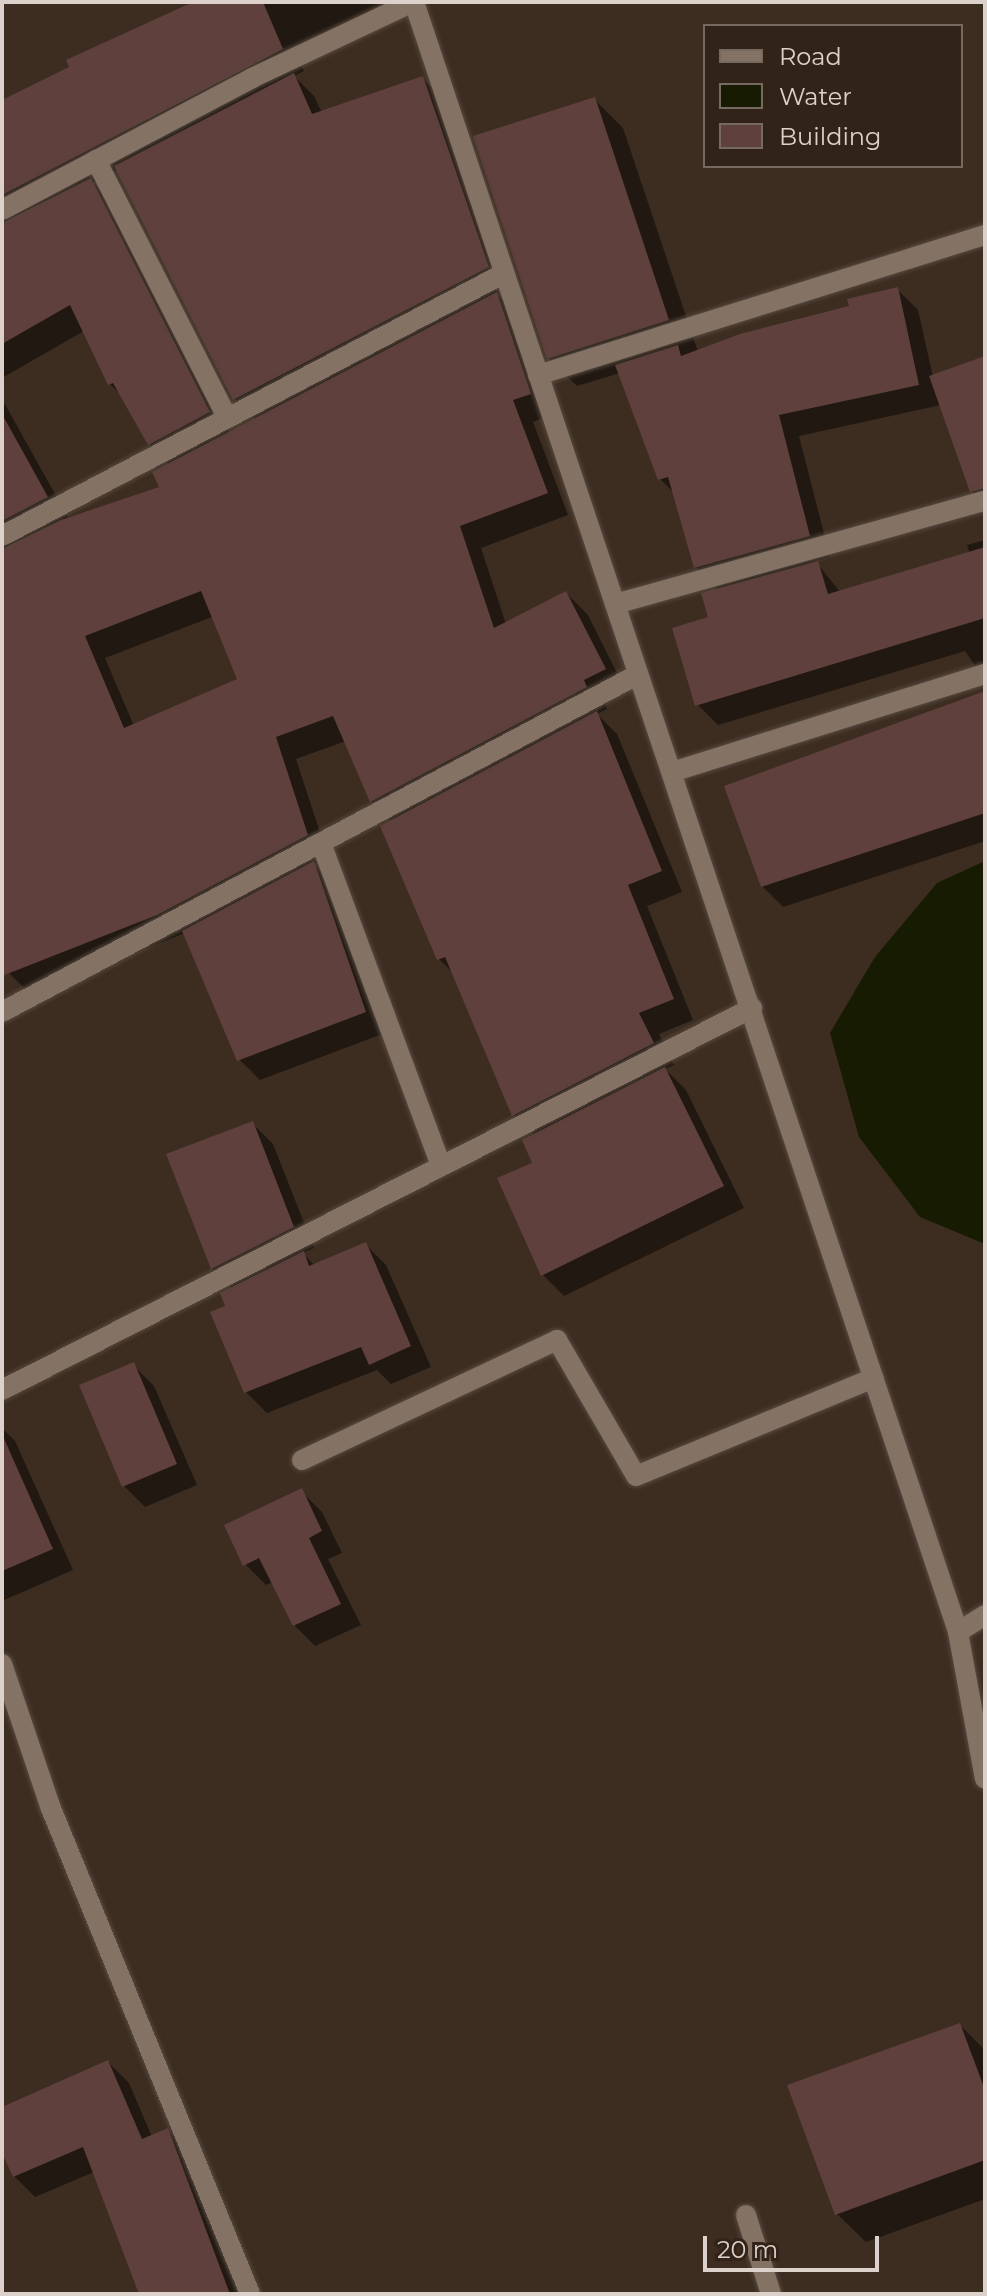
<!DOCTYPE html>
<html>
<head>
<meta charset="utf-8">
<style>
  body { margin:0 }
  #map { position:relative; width:987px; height:2296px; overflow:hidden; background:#3d2d21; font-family:Montserrat,sans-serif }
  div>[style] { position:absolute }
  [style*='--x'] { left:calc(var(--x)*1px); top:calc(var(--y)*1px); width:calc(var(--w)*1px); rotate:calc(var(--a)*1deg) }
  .water>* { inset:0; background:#161b02 }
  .shadow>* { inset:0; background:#0007 }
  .building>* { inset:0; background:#5f403c }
  .roads { filter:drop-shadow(0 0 2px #574a40) drop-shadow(0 0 2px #574a40) }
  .minor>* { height:20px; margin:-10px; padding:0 10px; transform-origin:10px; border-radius:10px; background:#847264 }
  span { translate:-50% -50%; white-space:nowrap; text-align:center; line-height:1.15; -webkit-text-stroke:7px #322318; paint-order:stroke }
  .frame { position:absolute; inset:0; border:4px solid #ddd2cb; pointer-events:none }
  .legend { position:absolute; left:703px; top:24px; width:260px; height:144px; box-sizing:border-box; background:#322318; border:2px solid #766960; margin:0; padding:10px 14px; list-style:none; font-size:24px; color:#ddd2cb }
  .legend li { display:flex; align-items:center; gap:16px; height:40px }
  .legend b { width:40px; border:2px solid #766960 }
  .scale { position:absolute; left:703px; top:2236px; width:176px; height:36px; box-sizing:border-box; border:4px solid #ddd2cb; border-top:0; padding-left:10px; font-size:24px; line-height:28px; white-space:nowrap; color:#ddd2cb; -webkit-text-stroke:6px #322318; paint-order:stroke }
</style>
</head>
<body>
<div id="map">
  <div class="water">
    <div style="clip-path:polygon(985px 861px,985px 1244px,920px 1217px,859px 1137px,830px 1033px,875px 957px,937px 883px)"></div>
  </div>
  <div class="shadow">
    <div style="clip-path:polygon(evenodd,186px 2px,410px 2px,294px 49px,304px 71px,294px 76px,314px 96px,322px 113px,423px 79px,444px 100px,508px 288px,497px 294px,518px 316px,551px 415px,533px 422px,568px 515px,481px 548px,506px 624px,566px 593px,588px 615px,626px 691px,604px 702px,607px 709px,597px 714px,617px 734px,682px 892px,647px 906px,693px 1020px,659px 1034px,674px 1065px,665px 1069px,686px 1090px,744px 1208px,564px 1296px,543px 1275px,500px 1179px,534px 1164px,535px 1136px,514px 1115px,455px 975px,439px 959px,392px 822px,371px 801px,346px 741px,296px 759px,328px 857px,314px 864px,334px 884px,385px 1033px,260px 1080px,239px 1059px,185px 933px,31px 995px,9px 973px,2px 954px,2px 399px,69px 519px,161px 489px,170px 465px,150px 444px,125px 399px,110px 384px,84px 331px,2px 378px,2px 102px,188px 6px,186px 2px,118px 169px,235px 399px,256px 420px,230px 434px,112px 202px,93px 183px,118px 169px,186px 2px,212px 617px,240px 680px,134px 726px,105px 658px,212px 617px)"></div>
    <div style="clip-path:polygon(594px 99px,623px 128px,698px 352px,851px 308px,897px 289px,918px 310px,933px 377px,985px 358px,985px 504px,972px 491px,941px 405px,799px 436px,830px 557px,815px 561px,841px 593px,970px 554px,967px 545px,985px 540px,985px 680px,965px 651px,718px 725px,697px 704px,719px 591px,696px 567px,676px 495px,660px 479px,620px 373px,577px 386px,548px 358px)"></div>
    <div style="clip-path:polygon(985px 691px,985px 841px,783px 907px,762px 886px)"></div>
    <div style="clip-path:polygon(252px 1123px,273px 1144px,314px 1248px,303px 1253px,315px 1266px,365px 1244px,386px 1265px,431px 1367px,391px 1384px,377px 1370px,267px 1413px,246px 1392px,213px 1313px,228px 1307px,233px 1289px,212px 1268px)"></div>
    <div style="clip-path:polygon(133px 1365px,154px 1386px,197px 1485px,145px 1507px,124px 1486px)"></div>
    <div style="clip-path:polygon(2px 1428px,15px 1441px,73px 1570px,2px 1601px)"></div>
    <div style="clip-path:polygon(301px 1491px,322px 1512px,342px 1553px,328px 1559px,361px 1625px,315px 1646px,294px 1625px,273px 1582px,266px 1585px,245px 1564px)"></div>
    <div style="clip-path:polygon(960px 2025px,985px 2050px,985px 2199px,866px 2242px,837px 2214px)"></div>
    <div style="clip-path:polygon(108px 2062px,129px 2083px,152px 2137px,168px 2131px,189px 2152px,242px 2294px,141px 2294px,94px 2172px,35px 2197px,14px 2176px,2px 2148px,2px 2109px)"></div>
  </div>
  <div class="building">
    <div style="clip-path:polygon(193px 2px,263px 2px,283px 49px,2px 195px,2px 100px,69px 67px,66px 60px)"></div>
    <div style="clip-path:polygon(294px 73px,312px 114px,423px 76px,489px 267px,233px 400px,114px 166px)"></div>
    <div style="clip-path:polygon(595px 97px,669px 320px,547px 359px,473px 136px)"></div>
    <div style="clip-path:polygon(91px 178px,210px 412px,148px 445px,113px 383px,108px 385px,70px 305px,2px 344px,2px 223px)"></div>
    <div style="clip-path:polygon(898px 287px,919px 385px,779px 415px,810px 536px,694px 568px,668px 477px,658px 480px,615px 365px,678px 345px,681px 356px,740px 334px,849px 306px,847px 299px)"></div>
    <div style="clip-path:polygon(evenodd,497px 292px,531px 394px,513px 400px,548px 493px,460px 526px,494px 628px,566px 591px,606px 669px,584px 680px,587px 687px,370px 802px,333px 716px,276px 737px,308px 835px,157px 915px,2px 976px,2px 549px,61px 520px,159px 487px,152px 472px,497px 292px,201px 591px,237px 679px,124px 728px,85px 636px,201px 591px)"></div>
    <div style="clip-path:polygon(985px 356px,985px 488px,970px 492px,929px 376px)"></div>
    <div style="clip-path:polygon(2px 414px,48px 497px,2px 521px)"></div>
    <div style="clip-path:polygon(985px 547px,985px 618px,695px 706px,672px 628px,708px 617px,701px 593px,818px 561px,828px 594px)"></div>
    <div style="clip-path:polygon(985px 691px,985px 813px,761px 887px,724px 786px)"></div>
    <div style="clip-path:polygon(597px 711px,662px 871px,628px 885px,674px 999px,639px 1013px,654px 1043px,512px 1116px,445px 957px,437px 960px,380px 826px)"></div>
    <div style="clip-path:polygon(314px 861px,366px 1012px,237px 1061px,182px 931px)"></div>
    <div style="clip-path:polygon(665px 1067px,724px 1186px,541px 1276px,497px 1178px,532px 1163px,522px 1140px)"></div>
    <div style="clip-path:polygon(253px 1121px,294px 1227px,211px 1269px,166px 1154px)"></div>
    <div style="clip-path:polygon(366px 1242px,411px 1346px,369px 1365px,361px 1347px,244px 1393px,210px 1312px,225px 1306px,220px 1293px,304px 1251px,309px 1266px)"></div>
    <div style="clip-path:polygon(134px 1362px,177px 1464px,122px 1487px,79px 1385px)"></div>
    <div style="clip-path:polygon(2px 1434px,53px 1549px,2px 1571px)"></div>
    <div style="clip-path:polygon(302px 1488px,322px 1531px,309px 1538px,341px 1604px,293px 1626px,259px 1558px,243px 1566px,224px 1525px)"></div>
    <div style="clip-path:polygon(960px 2023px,985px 2090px,985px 2160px,835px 2215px,787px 2085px)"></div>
    <div style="clip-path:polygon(108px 2060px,142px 2139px,168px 2128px,230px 2294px,139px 2294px,83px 2147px,13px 2177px,2px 2153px,2px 2107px)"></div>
  </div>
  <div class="roads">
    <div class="minor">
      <div style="--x:414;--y:2;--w:1718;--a:71.54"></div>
      <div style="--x:958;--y:1632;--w:149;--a:79.6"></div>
      <div style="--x:96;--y:160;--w:286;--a:63"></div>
      <div style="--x:2;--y:210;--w:283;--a:-27.8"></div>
      <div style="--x:252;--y:78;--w:178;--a:-25.3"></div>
      <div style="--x:538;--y:375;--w:468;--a:-17.4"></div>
      <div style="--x:2;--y:536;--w:565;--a:-27.61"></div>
      <div style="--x:615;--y:604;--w:384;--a:-15.6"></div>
      <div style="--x:672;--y:772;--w:328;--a:-17.4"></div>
      <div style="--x:321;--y:843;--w:344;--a:69.6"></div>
      <div style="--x:2;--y:1012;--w:719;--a:-27.96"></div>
      <div style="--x:2;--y:1390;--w:842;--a:-26.99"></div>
      <div style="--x:302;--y:1460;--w:282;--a:-25.2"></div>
      <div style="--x:557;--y:1340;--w:157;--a:59.8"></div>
      <div style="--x:636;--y:1476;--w:257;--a:-22.4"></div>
      <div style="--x:958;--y:1632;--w:32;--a:-32"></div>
      <div style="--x:2;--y:1664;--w:150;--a:71.3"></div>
      <div style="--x:50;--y:1806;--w:527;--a:67.71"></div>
      <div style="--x:746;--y:2215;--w:83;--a:72.4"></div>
    </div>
  </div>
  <div class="frame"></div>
  <ul class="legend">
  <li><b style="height:10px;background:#847264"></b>Road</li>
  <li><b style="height:22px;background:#161b02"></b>Water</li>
  <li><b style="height:22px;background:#5f403c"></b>Building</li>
  </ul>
  <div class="scale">20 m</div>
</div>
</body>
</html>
